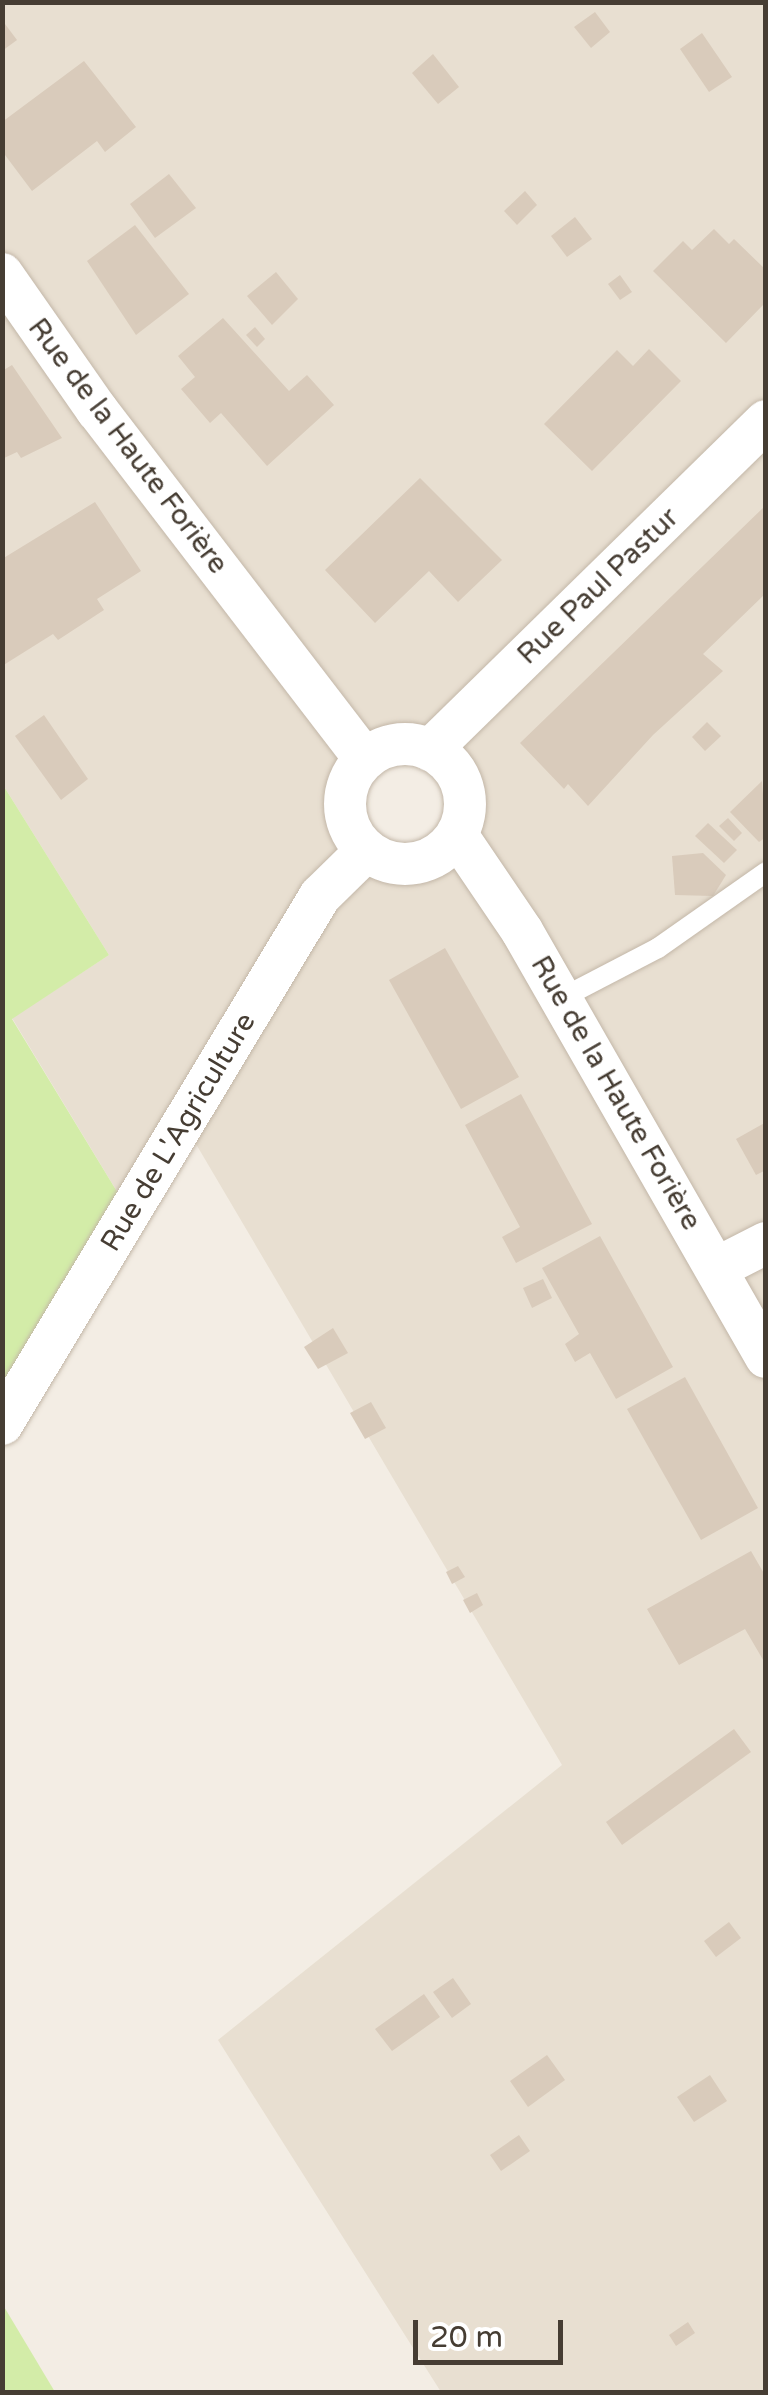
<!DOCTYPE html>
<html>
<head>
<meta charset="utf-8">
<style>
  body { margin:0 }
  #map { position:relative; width:768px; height:2395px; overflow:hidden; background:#f3ede4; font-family:"Varela Round",sans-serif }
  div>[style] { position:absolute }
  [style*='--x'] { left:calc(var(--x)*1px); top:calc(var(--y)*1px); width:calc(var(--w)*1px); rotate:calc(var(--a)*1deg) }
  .residential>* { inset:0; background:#e8dfd1 }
  .green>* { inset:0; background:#d3eca8 }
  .building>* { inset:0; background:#d9cbbb }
  .roads { filter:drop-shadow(0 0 2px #c3b7a8) drop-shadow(0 0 2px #c3b7a8) }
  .lane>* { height:20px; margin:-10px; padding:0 10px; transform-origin:10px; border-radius:10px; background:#fff }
  .street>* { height:42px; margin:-21px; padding:0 21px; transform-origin:21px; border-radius:21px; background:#fff }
  .street>.ring { margin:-21px; padding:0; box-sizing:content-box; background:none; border:42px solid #fff; border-radius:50% }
  span { translate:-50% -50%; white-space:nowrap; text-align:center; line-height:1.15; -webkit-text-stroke:9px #fff; paint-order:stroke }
  .street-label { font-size:28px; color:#463d33 }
  .frame { position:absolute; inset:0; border:5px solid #463d33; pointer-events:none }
  .scale { position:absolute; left:413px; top:2320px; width:150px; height:45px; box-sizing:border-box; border:5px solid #463d33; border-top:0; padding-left:12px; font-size:30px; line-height:35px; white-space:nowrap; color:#463d33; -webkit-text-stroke:8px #fff; paint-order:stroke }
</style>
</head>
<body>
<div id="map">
  <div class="residential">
    <div style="clip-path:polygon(evenodd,3px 3px,765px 3px,765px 2392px,441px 2392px,218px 2040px,562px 1765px,183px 1122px,130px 1213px,12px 1018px,109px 955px,3px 785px,3px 3px,396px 745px,413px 745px,442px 757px,464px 793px,464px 816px,445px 850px,414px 864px,380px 860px,366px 851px,345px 816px,352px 776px,365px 759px,396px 745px)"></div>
  </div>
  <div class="green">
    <div style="clip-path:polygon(3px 785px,109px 955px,12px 1019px,130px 1213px,3px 1424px)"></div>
    <div style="clip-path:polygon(2px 2305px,3px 2305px,55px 2392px,3px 2392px)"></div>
  </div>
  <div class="building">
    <div style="clip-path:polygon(595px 12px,610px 32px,591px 48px,574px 27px)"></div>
    <div style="clip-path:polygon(2px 20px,17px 40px,2px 51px)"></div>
    <div style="clip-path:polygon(702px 33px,732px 77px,709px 92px,680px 49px)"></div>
    <div style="clip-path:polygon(433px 54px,459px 87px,438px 104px,412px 73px)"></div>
    <div style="clip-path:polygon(84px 61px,136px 127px,105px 152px,97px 141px,32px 191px,2px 151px,2px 122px)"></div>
    <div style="clip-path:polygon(169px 174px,196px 208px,155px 238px,130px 204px)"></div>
    <div style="clip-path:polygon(525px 191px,537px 205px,517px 225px,504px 211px)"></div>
    <div style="clip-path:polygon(575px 217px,592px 239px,567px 257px,551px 236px)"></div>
    <div style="clip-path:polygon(135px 225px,189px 294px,136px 335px,87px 261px)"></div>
    <div style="clip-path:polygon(714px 229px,729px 244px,734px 239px,766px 270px,766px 302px,726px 343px,653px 271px,683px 241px,692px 250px)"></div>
    <div style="clip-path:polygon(276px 272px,298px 299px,272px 325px,247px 296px)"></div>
    <div style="clip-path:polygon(620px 275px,632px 292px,620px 300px,608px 284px)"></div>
    <div style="clip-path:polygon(223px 318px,289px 391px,307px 375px,334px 405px,267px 466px,221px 413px,210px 423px,181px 389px,195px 377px,178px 356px)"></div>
    <div style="clip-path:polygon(255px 327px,265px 339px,257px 347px,246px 335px)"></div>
    <div style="clip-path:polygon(649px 349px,681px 381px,592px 471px,544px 424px,617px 350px,633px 366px)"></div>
    <div style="clip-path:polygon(12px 365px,62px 438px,21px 458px,17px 452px,2px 459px,2px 371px)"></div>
    <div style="clip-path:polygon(420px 478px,502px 560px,458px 602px,429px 571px,375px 623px,325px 570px)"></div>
    <div style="clip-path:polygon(95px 502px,141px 571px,97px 599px,104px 610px,58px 640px,53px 634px,2px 666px,2px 559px)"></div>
    <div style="clip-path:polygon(766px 505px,766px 593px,703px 654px,723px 671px,653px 735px,588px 806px,568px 784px,564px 789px,520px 743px)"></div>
    <div style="clip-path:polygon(44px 715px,88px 779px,61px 800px,15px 736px)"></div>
    <div style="clip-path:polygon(707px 722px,721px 736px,705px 751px,692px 737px)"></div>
    <div style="clip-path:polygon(762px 781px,766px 837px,759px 842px,730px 812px)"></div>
    <div style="clip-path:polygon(728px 818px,742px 833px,734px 841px,719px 826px)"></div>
    <div style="clip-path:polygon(708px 823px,737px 850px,724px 863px,695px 836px)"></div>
    <div style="clip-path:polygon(703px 853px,726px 875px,713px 896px,675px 895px,672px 856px)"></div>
    <div style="clip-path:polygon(445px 948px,519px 1077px,461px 1109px,389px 980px)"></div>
    <div style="clip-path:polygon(521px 1094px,592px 1224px,516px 1263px,502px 1237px,520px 1227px,465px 1125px)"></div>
    <div style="clip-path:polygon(766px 1122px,766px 1170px,756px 1175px,736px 1139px)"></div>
    <div style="clip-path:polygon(600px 1236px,673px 1367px,616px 1399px,590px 1353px,575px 1362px,565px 1344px,579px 1334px,542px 1268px)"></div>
    <div style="clip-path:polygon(543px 1279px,552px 1298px,532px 1308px,523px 1288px)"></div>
    <div style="clip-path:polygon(333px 1328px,348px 1353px,318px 1369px,304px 1347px)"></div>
    <div style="clip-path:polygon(685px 1377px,758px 1508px,701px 1540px,627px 1409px)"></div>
    <div style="clip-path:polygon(371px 1402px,386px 1428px,365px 1439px,350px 1413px)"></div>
    <div style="clip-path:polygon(751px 1551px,766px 1577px,766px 1665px,745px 1629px,679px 1665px,647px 1609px)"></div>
    <div style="clip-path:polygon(458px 1566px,465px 1577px,452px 1584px,446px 1572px)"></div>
    <div style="clip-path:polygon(477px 1593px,483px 1605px,470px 1613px,463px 1600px)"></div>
    <div style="clip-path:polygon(734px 1729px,751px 1752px,622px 1845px,606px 1822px)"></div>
    <div style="clip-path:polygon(729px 1922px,741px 1938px,716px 1957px,704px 1941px)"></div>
    <div style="clip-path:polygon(453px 1978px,471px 2004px,452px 2018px,433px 1992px)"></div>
    <div style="clip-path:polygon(424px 1994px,440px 2017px,392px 2051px,375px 2029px)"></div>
    <div style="clip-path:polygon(547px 2055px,565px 2080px,528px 2107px,510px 2081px)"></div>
    <div style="clip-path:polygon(710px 2075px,727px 2101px,694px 2122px,677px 2097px)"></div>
    <div style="clip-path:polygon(519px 2135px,530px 2151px,501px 2171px,490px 2155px)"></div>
    <div style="clip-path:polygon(688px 2322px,695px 2333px,676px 2346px,669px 2335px)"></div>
  </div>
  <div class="roads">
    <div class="lane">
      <div style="--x:560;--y:999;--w:110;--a:-27.5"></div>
      <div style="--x:658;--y:948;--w:132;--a:-35.1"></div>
    </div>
    <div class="street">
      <div style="--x:2;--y:274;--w:166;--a:55.1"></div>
      <div style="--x:97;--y:410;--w:440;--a:52.5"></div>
      <div class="ring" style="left:345px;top:744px;width:78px;height:78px"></div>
      <div style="--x:430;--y:750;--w:470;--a:-44.4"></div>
      <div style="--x:457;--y:835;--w:116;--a:55.9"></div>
      <div style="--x:522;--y:931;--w:491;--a:60.2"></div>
      <div style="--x:717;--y:1268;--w:55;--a:-27"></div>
      <div style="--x:2;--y:1424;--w:616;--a:-58.94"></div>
      <div style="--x:320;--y:896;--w:64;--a:-44.4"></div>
    </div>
  </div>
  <div class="street-label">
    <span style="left:128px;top:446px;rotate:53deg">Rue de la Haute Forière</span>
    <span style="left:598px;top:586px;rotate:-44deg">Rue Paul Pastur</span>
    <span style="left:616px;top:1093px;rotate:60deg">Rue de la Haute Forière</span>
    <span style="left:178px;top:1132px;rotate:-59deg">Rue de L'Agriculture</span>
  </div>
  <div class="frame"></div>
  <div class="scale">20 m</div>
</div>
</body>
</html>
